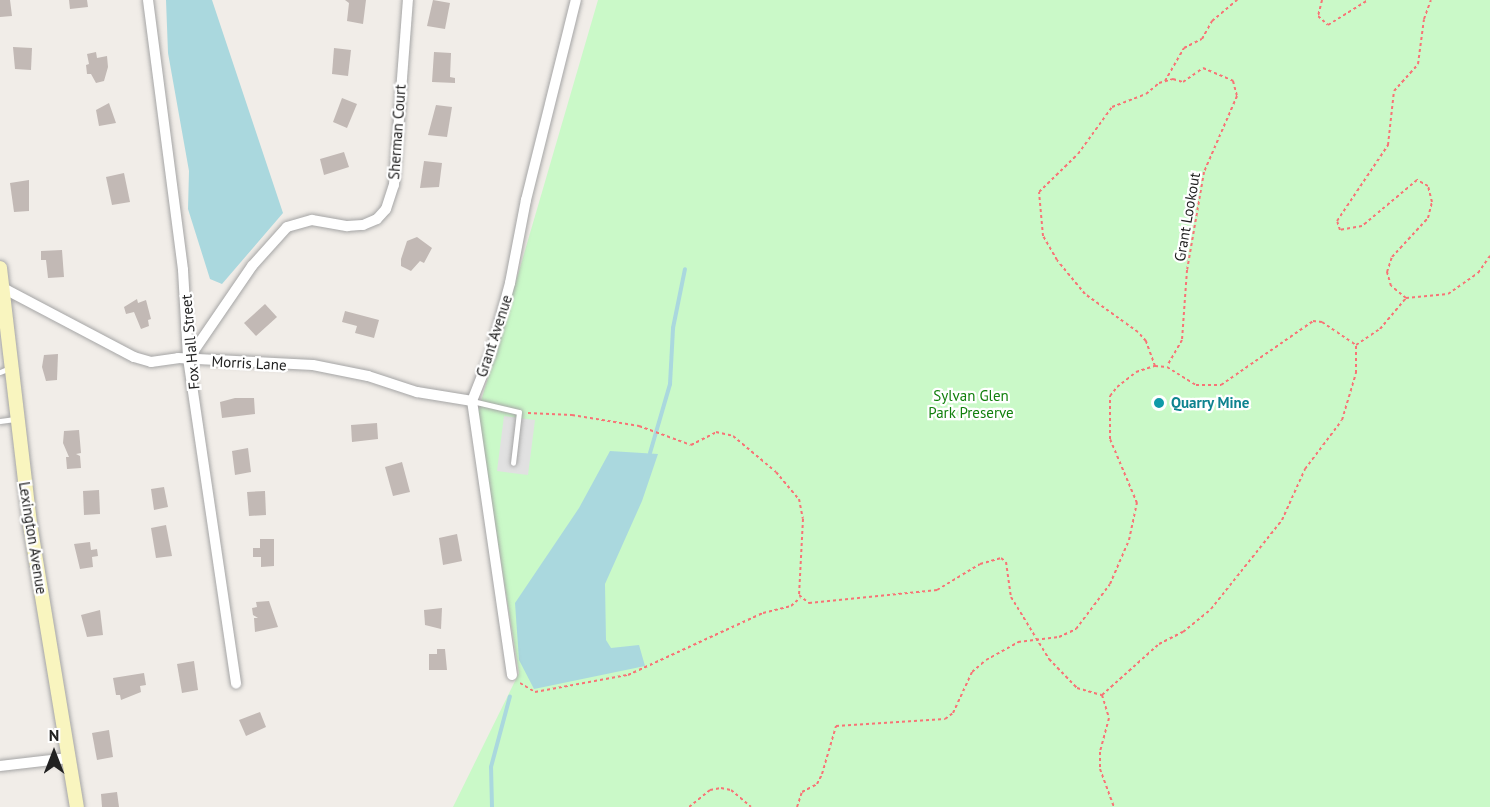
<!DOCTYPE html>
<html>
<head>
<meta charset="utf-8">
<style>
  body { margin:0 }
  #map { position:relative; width:1490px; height:807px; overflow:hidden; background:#f1ede8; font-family:"PT Sans",sans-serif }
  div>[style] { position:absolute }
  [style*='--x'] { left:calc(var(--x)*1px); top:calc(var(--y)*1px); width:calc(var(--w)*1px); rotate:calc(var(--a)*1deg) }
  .park>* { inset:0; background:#caf9c8 }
  .parking>* { inset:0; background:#e1e1e1 }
  .water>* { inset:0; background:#aad8de }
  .stream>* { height:4px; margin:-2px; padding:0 2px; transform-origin:2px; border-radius:2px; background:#aad8de }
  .building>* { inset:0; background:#c2b9b5 }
  .path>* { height:2px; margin-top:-1px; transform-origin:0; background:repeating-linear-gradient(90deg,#f77476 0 3px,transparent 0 6px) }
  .roads { filter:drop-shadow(0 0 2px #a5a5a5) drop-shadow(0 0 2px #a5a5a5) }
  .lane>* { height:5px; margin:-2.5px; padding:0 2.5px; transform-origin:2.5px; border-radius:2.5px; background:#fff }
  .street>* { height:10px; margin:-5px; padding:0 5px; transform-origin:5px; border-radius:5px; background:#fff }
  .secondary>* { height:14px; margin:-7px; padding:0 7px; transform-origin:7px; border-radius:7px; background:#f9f5bf }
  .dots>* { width:16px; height:16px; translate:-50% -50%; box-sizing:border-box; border:3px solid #fff; border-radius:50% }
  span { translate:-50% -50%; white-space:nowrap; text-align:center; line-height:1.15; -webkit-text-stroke:4.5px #fff; paint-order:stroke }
  .street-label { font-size:15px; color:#212121 }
  .park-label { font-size:15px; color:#12800e }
  .culture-label { font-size:15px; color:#0d838f; font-weight:700 }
  .left { translate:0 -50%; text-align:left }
  .north { position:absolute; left:24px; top:723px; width:60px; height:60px; -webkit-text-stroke:4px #fff; paint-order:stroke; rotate:0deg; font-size:16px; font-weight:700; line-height:24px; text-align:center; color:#212121 }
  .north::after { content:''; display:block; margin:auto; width:21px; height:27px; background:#212121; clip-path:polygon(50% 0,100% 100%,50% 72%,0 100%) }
</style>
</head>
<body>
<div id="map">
  <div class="park">
    <div style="clip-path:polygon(598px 0,1490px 0,1490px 807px,453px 807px,519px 673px,477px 415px)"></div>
  </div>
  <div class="parking">
    <div style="clip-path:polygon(504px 416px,535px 420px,528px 475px,497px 471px)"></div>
  </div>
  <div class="water">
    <div style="clip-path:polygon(166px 0,212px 0,283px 213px,222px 284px,210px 279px,188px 209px,189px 171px,168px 53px)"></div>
    <div style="clip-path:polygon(610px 451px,658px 454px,642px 501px,605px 584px,606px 640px,611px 648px,639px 645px,645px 666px,534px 689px,519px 660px,515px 603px,579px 508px)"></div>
  </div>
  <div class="stream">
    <div style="--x:650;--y:453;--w:72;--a:-73.8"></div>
    <div style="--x:670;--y:384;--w:56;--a:-86.9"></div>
    <div style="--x:673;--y:328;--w:60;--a:-78.5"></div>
    <div style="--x:492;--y:807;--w:40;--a:-91.4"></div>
    <div style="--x:491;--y:767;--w:73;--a:-75"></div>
  </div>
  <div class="building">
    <div style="clip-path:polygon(0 0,10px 0,12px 16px,0 17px)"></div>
    <div style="clip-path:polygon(69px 0,87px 0,88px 7px,70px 9px)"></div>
    <div style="clip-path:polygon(345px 0,366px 0,363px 24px,347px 21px,349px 3px)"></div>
    <div style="clip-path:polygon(433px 0,450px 3px,445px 29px,427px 26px)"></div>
    <div style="clip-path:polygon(13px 47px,32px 48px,31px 70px,15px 69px)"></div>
    <div style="clip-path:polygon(334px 48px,351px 50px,348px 76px,332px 74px)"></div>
    <div style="clip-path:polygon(96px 52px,97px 58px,107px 56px,108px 67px,104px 81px,96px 83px,91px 74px,87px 74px,86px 65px,89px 64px,87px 54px)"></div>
    <div style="clip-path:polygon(434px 52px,451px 53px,450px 77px,455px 78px,455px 83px,432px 82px)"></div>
    <div style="clip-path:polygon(342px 98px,357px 104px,347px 128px,333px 122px)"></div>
    <div style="clip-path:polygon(109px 103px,116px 123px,99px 126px,96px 110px)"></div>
    <div style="clip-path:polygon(436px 105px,452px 107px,447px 137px,428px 135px)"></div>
    <div style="clip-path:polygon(344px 152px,349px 167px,324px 175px,320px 159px)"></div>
    <div style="clip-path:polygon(424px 161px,442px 163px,439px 187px,420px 188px)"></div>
    <div style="clip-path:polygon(124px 173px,130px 202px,112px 205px,106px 177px)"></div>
    <div style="clip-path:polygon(29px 180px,29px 211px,14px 212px,10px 183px)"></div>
    <div style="clip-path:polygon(417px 237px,432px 248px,424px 263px,420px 261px,411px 271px,401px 266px,401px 259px,407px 241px)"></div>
    <div style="clip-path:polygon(62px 250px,64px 277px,48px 278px,46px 260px,41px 260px,41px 251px)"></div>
    <div style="clip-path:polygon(137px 299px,138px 303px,146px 300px,151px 319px,148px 320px,149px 326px,141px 329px,134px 312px,126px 314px,124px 307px)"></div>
    <div style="clip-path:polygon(265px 304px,277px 317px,256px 336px,244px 323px)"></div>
    <div style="clip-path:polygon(345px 311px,379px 320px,374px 338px,355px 333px,357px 326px,342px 322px)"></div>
    <div style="clip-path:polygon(58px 354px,57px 380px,46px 381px,42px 367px,44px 355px)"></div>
    <div style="clip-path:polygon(235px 398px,254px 398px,255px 414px,222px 418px,220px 402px)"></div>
    <div style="clip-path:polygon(377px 423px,378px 439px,352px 442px,351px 425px)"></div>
    <div style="clip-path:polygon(79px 430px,81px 453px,76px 454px,80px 456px,81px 468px,67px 469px,66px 457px,69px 457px,63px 443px,64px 431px)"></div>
    <div style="clip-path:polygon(248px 448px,251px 472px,235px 475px,232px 451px)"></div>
    <div style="clip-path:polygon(402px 462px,410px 492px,393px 496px,385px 467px)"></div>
    <div style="clip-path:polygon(164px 487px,168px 507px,154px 510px,151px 489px)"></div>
    <div style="clip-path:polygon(99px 490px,100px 514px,84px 515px,83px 491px)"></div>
    <div style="clip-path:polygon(265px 491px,266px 515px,249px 516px,247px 492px)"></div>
    <div style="clip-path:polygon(166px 525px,172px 556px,156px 558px,151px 528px)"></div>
    <div style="clip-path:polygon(457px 534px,462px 561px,443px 565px,439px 538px)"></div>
    <div style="clip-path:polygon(260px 539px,274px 539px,274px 566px,261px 567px,261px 557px,253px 557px,253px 548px,260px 548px)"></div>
    <div style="clip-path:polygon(90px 542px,91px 550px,97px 549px,98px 556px,92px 557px,93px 567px,80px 569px,74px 544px)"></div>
    <div style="clip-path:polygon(269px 601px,278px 627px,255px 632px,254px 618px,258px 618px,253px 615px,252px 608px,257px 607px,256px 602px)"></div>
    <div style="clip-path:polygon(442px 608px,441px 629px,425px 625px,424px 610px)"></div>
    <div style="clip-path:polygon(100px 610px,103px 635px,87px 637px,81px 615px)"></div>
    <div style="clip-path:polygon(437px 649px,445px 649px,447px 670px,429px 670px,429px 654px,437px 654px)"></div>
    <div style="clip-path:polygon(194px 661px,198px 690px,182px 693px,177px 664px)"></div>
    <div style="clip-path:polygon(144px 673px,146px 685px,140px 686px,141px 692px,121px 700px,120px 695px,116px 695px,113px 678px)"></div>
    <div style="clip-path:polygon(260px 712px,266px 727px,246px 736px,239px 720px)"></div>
    <div style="clip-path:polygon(109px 730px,113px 757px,97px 760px,92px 733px)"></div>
    <div style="clip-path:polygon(117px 792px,119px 807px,102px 807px,101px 794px)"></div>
  </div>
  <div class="path">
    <div style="--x:1322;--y:0;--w:16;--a:104"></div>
    <div style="--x:1318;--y:16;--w:13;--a:42"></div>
    <div style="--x:1328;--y:25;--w:47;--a:-32"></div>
    <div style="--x:1165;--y:81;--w:38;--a:-60"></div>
    <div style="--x:1184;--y:48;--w:20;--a:-27"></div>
    <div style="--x:1202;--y:39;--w:21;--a:-61"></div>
    <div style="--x:1212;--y:21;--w:33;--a:-40"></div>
    <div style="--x:1406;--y:298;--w:19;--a:-141"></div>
    <div style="--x:1391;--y:286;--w:15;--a:-106"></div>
    <div style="--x:1387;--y:272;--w:16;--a:-72"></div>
    <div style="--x:1392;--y:257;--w:53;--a:-47.3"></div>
    <div style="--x:1428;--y:218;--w:16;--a:-76"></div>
    <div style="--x:1432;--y:202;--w:16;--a:-104"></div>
    <div style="--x:1428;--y:186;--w:13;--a:-151"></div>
    <div style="--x:1417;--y:180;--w:72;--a:140.1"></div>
    <div style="--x:1362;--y:226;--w:22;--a:170"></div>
    <div style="--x:1340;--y:230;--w:9;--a:-108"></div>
    <div style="--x:1337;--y:221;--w:92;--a:-56.1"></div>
    <div style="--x:1388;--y:145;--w:54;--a:-83.7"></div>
    <div style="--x:1394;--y:91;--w:36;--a:-48"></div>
    <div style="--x:1418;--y:64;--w:45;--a:-82.4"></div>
    <div style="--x:1424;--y:19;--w:20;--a:-70"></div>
    <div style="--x:1356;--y:345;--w:29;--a:-34"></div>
    <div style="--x:1380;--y:329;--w:40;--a:-50"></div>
    <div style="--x:1406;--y:298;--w:42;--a:-5.4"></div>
    <div style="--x:1448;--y:294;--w:37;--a:-35"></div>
    <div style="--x:1478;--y:273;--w:21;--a:-55"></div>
    <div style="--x:1155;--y:366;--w:27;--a:-110"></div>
    <div style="--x:1146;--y:341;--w:12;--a:-132"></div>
    <div style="--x:1138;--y:332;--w:65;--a:-144.4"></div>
    <div style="--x:1085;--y:294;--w:44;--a:-129.5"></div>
    <div style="--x:1057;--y:260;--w:28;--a:-120"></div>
    <div style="--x:1043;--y:236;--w:44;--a:-95.2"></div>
    <div style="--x:1039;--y:192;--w:54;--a:-44.3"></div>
    <div style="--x:1078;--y:154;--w:58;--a:-54.1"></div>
    <div style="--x:1112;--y:107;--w:36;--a:-21"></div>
    <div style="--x:1146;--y:94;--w:17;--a:-40"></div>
    <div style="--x:1159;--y:83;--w:15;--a:-16"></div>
    <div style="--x:1173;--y:79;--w:10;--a:17"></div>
    <div style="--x:1183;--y:82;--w:24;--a:-35"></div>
    <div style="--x:1203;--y:68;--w:33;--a:23"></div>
    <div style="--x:1233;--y:81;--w:16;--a:75"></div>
    <div style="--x:1237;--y:96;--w:83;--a:113.5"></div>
    <div style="--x:1204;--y:172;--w:99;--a:99.8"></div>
    <div style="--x:1187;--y:270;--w:70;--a:94.1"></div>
    <div style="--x:1182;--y:340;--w:30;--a:120"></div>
    <div style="--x:528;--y:413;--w:44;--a:2.6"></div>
    <div style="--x:572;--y:415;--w:68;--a:9.3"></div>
    <div style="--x:639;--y:426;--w:55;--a:20.1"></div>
    <div style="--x:691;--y:445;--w:28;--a:-27"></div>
    <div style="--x:716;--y:432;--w:17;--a:13"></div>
    <div style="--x:733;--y:436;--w:56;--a:39.9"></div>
    <div style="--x:776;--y:472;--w:35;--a:50"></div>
    <div style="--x:799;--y:499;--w:20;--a:79"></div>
    <div style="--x:803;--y:519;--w:76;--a:93"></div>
    <div style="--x:799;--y:595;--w:13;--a:39"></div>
    <div style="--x:809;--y:603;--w:129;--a:-5.8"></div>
    <div style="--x:937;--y:590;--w:50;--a:-31.2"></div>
    <div style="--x:980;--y:564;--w:22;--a:-16"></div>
    <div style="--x:1001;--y:558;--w:6;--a:39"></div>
    <div style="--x:1006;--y:562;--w:35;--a:82"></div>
    <div style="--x:1011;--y:597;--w:73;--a:58.5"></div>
    <div style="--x:1049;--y:659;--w:40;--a:46"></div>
    <div style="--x:1077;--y:688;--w:26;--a:16"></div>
    <div style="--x:520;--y:683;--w:17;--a:31"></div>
    <div style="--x:535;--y:692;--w:95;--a:-10.4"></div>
    <div style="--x:628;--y:675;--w:149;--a:-24.7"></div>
    <div style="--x:763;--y:613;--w:29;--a:-14"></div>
    <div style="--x:791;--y:606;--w:12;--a:-42"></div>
    <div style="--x:1102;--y:695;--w:76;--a:-41.8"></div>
    <div style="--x:1159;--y:644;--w:27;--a:-27"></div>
    <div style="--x:1183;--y:632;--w:36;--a:-39"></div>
    <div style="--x:1211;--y:609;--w:114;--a:-51.4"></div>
    <div style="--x:1282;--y:520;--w:56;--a:-65.7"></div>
    <div style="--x:1305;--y:469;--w:61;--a:-52.9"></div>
    <div style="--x:1342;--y:420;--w:49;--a:-73.4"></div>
    <div style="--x:1356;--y:373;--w:28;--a:-90"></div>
    <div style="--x:1102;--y:695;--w:24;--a:73"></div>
    <div style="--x:1109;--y:718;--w:35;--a:105"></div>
    <div style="--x:1100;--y:752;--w:17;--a:90"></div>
    <div style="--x:1100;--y:769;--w:40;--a:69.8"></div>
    <div style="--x:689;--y:807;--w:27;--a:-39"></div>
    <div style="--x:710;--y:790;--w:11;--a:-10"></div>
    <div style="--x:721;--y:788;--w:10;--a:11"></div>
    <div style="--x:731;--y:790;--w:26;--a:40"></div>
    <div style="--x:797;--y:807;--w:16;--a:-72"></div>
    <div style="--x:802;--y:792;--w:17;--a:-28"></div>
    <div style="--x:817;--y:784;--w:11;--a:-63"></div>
    <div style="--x:822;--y:774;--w:50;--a:-73.7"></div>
    <div style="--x:836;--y:726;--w:109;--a:-3.7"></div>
    <div style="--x:945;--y:719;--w:10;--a:-37"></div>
    <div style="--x:953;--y:713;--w:45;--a:-65.1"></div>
    <div style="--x:972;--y:672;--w:18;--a:-41"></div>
    <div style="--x:986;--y:660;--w:37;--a:-29"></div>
    <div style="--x:1018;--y:642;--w:41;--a:-7"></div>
    <div style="--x:1059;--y:637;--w:19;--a:-25"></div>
    <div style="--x:1076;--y:629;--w:56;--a:-52.9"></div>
    <div style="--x:1110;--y:584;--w:48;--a:-66.6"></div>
    <div style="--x:1129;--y:540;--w:38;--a:-78"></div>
    <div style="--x:1137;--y:503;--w:69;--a:-112.9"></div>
    <div style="--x:1110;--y:439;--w:43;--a:-90"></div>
    <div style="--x:1110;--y:396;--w:11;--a:-52"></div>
    <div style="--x:1117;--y:387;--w:24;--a:-38"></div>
    <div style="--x:1136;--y:372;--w:20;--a:-18"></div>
    <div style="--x:1155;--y:366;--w:12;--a:5"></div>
    <div style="--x:1167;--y:367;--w:34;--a:32"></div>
    <div style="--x:1196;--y:385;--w:25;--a:0"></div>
    <div style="--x:1221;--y:385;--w:112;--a:-34.8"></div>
    <div style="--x:1313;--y:321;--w:9;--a:6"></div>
    <div style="--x:1322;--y:322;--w:41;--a:34.1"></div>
  </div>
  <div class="roads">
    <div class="lane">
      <div style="--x:0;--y:372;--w:11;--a:-22"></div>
      <div style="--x:472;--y:401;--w:48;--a:13.2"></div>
      <div style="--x:519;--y:412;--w:51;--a:96.7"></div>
      <div style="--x:0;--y:421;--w:15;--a:-8"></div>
    </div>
    <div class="street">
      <div style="--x:148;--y:0;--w:272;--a:82.6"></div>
      <div style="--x:183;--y:270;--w:88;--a:86.7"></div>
      <div style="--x:188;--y:358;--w:329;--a:81.6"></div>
      <div style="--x:3;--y:288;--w:148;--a:27.8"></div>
      <div style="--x:134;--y:357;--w:18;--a:16"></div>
      <div style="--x:151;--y:362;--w:27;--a:-8"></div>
      <div style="--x:178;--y:358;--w:135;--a:3"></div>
      <div style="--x:313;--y:365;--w:56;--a:11.3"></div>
      <div style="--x:368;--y:376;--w:52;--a:18.1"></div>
      <div style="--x:417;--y:392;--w:56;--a:9.3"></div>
      <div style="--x:189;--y:358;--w:112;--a:-55.6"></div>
      <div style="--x:252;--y:266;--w:52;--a:-48.1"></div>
      <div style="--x:287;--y:227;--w:26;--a:-16"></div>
      <div style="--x:312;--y:220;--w:36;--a:10"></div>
      <div style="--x:347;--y:226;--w:16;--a:-4"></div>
      <div style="--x:363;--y:225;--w:15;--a:-23"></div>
      <div style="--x:377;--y:219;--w:13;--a:-48"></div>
      <div style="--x:386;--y:209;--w:25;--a:-72"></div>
      <div style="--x:394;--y:185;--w:186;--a:-85.7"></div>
      <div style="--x:512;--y:675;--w:277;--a:-98.3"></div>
      <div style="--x:472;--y:401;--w:52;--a:-68.4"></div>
      <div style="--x:491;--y:353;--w:73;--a:-74.8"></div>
      <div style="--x:510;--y:283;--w:85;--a:-79.1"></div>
      <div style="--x:526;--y:200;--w:206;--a:-76"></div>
      <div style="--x:0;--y:766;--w:69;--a:-6.6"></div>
    </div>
    <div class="secondary">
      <div style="--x:0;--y:268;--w:264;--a:83.3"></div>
      <div style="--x:31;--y:530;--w:281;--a:80.6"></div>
    </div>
  </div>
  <div class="dots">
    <div style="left:1159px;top:403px;background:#0f9aa8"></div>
  </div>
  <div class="street-label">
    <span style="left:397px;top:132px;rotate:-86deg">Sherman Court</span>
    <span style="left:1187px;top:217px;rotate:-80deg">Grant Lookout</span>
    <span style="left:494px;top:336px;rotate:-72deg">Grant Avenue</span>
    <span style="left:190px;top:342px;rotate:-95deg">Fox Hall Street</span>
    <span style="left:249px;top:363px;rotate:3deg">Morris Lane</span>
    <span style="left:33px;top:538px;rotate:81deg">Lexington Avenue</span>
  </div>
  <div class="park-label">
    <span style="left:971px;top:404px">Sylvan Glen<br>Park Preserve</span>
  </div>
  <div class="culture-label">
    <span class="left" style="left:1171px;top:403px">Quarry Mine</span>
  </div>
  <div class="north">N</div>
</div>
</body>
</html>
